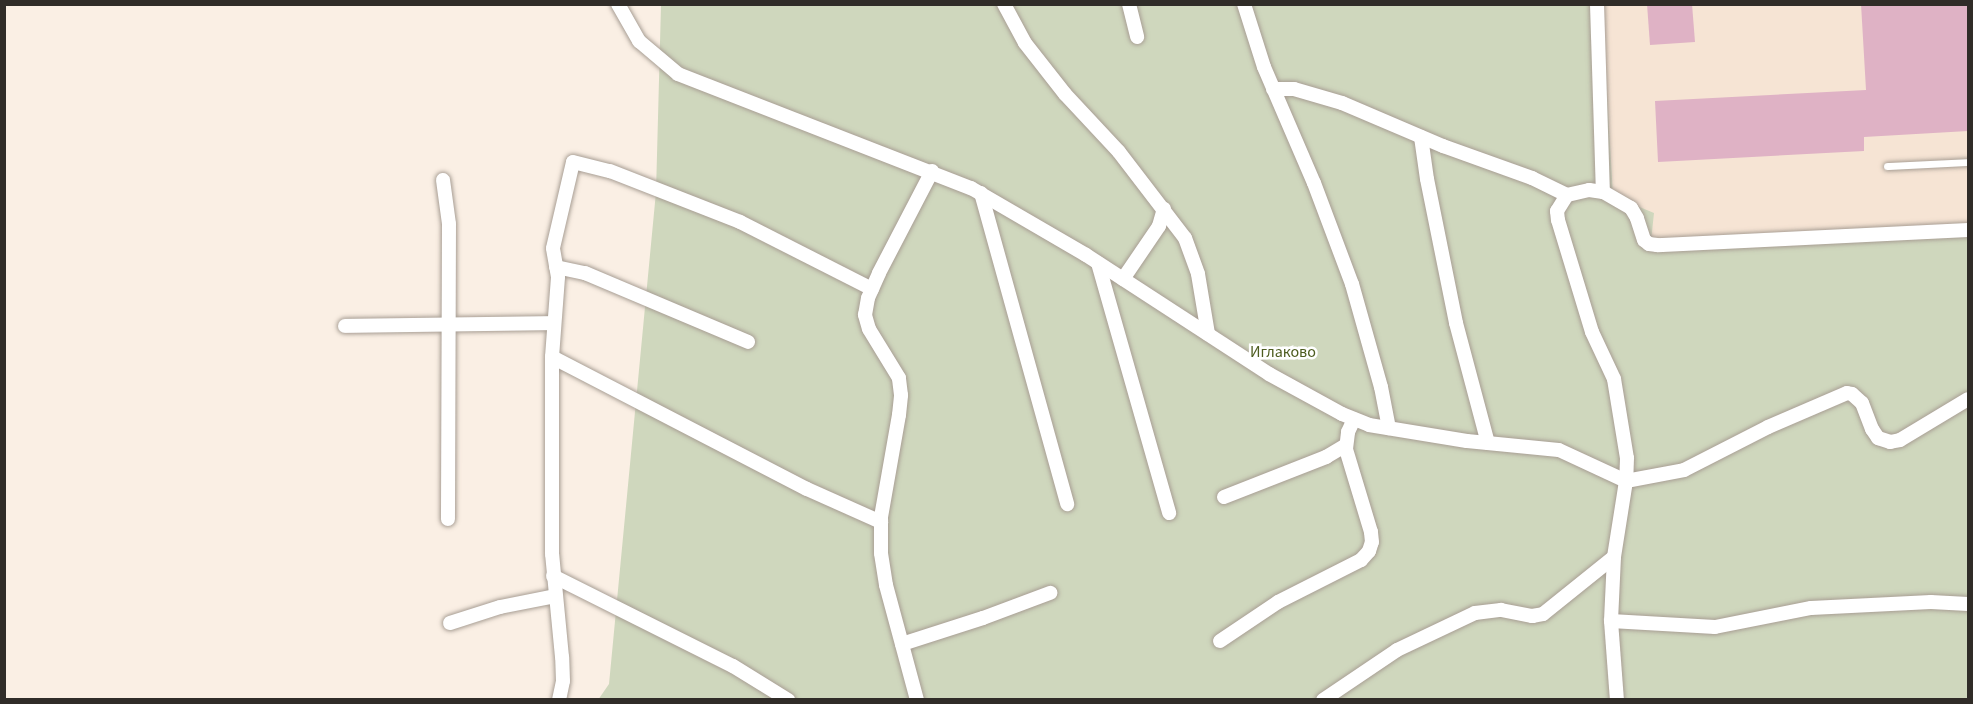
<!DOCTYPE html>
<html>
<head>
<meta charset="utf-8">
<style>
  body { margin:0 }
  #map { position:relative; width:1973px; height:704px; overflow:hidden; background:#faefe4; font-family:"Source Sans 3",sans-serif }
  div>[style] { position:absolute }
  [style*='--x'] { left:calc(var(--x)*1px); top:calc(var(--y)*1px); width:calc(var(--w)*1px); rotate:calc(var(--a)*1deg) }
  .built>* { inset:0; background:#f6e4d4 }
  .green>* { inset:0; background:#cfd7bd }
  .building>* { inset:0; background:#dfb2c5 }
  .roads { filter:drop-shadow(0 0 2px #a89e94) drop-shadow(0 0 2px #a89e94) }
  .lane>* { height:7px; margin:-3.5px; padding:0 3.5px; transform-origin:3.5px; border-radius:3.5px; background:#fff }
  .street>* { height:14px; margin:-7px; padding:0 7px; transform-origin:7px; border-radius:7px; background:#fff }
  span { translate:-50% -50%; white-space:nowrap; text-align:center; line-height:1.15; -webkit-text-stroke:5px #fff; paint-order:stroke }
  .park-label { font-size:16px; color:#4e5d20 }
  .frame { position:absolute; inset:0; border:6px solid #302c28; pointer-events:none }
</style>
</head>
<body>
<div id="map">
  <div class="built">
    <div style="clip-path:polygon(1602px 5px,1968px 5px,1968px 226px,1650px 241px,1613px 196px)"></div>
  </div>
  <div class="green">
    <div style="clip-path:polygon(661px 5px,1602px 5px,1613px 196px,1654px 213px,1651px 241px,1968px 226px,1968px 699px,598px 700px,609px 684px,656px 192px)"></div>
  </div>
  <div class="building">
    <div style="clip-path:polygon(1647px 4px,1692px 4px,1695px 42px,1650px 45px)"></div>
    <div style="clip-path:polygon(1861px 4px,1968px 4px,1968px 131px,1864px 137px,1864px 151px,1658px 162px,1655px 101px,1866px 90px)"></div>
  </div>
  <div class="roads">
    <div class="lane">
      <div style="--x:1887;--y:166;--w:81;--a:-2.8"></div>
    </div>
    <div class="street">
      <div style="--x:618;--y:4;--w:43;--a:60.4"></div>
      <div style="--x:639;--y:41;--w:51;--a:40.2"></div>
      <div style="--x:678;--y:74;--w:314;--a:21.3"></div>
      <div style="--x:971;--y:188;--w:133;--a:30.2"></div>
      <div style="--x:1086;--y:255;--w:218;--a:33"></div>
      <div style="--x:1269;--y:374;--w:83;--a:28.7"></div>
      <div style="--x:1342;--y:414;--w:29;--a:22"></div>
      <div style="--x:1369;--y:425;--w:99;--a:9.3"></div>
      <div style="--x:1467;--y:441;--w:92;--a:5.6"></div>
      <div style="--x:1559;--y:450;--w:74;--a:24.8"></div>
      <div style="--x:1626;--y:481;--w:77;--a:99"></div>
      <div style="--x:1614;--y:557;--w:64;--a:92.7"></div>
      <div style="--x:1611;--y:621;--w:104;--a:3.3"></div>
      <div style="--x:1715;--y:627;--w:98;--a:-11.2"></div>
      <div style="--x:1811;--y:608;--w:120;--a:-2.9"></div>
      <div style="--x:1931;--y:602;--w:37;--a:3"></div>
      <div style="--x:1004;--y:4;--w:44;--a:61.7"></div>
      <div style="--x:1025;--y:43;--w:65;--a:51.9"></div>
      <div style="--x:1065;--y:94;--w:79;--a:47"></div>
      <div style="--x:1119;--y:152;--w:108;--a:52.5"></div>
      <div style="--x:1185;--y:238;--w:38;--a:70"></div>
      <div style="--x:1198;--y:274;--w:61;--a:80.5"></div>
      <div style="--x:1129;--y:4;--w:34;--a:76"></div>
      <div style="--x:1244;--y:4;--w:66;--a:72.4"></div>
      <div style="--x:1264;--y:67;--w:126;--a:66.7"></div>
      <div style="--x:1314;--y:183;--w:108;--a:69.4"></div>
      <div style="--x:1352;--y:284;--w:107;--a:74.3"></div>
      <div style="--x:1381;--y:387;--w:42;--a:79"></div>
      <div style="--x:1597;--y:4;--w:188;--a:88.2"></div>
      <div style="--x:1273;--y:89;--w:21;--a:0"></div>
      <div style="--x:1294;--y:89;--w:50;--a:16.3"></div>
      <div style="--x:1342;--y:103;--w:110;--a:23.1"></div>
      <div style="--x:1443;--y:146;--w:95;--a:19.8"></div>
      <div style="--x:1532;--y:178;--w:39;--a:26"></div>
      <div style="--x:1421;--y:137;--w:42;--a:81.9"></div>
      <div style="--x:1427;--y:179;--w:147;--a:78.6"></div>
      <div style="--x:1456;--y:323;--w:124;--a:75.1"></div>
      <div style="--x:443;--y:180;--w:44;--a:82.2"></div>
      <div style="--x:449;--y:224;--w:295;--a:90.2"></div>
      <div style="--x:981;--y:193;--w:323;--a:74.5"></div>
      <div style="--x:1968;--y:230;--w:311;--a:177.2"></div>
      <div style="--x:1657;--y:245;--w:8;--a:-173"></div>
      <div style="--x:1649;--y:244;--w:6;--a:-141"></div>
      <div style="--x:1644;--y:240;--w:23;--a:-108"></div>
      <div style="--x:1637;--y:218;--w:12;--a:-121"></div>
      <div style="--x:1631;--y:208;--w:32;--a:-150"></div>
      <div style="--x:1603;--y:192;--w:14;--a:-172"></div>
      <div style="--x:1589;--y:190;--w:23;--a:167"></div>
      <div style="--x:1567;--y:195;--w:19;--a:122"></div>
      <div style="--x:1557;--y:211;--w:9;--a:84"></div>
      <div style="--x:1558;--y:220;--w:117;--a:73.1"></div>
      <div style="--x:1592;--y:332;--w:52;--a:64.9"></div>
      <div style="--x:1614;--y:379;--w:80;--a:80.7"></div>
      <div style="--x:1627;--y:458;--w:23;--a:92"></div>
      <div style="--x:1626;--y:481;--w:59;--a:-10.7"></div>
      <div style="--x:1684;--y:470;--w:94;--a:-27.1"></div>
      <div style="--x:1768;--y:427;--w:86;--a:-23.3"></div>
      <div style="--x:1847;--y:393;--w:5;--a:11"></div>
      <div style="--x:1852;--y:394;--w:13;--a:42"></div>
      <div style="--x:1862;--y:403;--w:28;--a:69"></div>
      <div style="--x:1872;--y:429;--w:11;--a:56"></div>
      <div style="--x:1878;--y:438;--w:13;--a:18"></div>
      <div style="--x:1890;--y:442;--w:10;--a:-11"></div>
      <div style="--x:1900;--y:440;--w:79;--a:-31.1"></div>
      <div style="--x:1098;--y:263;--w:260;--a:74.1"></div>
      <div style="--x:556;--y:267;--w:30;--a:12"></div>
      <div style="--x:585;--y:273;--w:177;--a:22.9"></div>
      <div style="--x:1123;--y:279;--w:64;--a:-55.8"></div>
      <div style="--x:1159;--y:226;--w:18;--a:-74"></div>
      <div style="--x:345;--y:326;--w:208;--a:-0.8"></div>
      <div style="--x:552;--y:357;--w:287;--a:27.4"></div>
      <div style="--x:807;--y:489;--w:81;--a:24"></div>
      <div style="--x:1224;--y:497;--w:110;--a:-21.4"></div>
      <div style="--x:1326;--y:457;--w:23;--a:-31"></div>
      <div style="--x:553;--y:576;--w:201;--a:26.6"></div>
      <div style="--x:733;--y:666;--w:65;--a:31.7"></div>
      <div style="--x:1611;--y:621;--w:79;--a:85.7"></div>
      <div style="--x:450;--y:623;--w:52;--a:-17.7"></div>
      <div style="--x:500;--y:607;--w:56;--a:-11.3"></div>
      <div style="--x:1220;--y:641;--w:70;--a:-33.9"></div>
      <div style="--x:1278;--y:602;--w:93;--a:-26.8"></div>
      <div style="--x:1361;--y:560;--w:12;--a:-48"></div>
      <div style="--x:1369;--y:551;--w:9;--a:-72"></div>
      <div style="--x:1372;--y:542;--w:10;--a:-96"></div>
      <div style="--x:1371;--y:532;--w:87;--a:-106.8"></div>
      <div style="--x:1346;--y:449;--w:17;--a:-83"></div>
      <div style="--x:1348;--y:432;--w:14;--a:-65"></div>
      <div style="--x:902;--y:644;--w:85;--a:-17.8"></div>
      <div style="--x:983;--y:618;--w:72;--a:-20.5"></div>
      <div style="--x:559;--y:700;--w:19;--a:-78"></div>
      <div style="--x:563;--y:681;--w:24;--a:-92"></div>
      <div style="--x:562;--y:657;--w:103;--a:-95.5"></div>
      <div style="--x:552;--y:554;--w:197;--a:-90"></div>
      <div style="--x:552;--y:357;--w:80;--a:-85.7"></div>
      <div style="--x:558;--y:277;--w:29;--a:-100"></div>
      <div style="--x:553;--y:248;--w:88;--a:-76.9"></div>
      <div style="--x:573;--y:162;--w:38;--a:14"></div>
      <div style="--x:610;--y:171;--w:140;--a:21.4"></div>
      <div style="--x:740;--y:222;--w:148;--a:26.9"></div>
      <div style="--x:917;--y:700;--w:119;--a:-105.1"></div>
      <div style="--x:886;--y:585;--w:32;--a:-99"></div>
      <div style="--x:881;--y:553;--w:36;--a:-90"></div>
      <div style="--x:881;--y:517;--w:104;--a:-80"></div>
      <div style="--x:899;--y:415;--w:20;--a:-84"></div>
      <div style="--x:901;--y:395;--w:17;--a:-97"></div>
      <div style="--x:899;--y:378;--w:57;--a:-121.5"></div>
      <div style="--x:869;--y:329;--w:15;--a:-106"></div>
      <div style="--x:865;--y:315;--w:17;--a:-80"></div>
      <div style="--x:868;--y:298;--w:27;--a:-66"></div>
      <div style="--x:879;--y:273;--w:115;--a:-62.5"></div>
      <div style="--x:1323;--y:700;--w:89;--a:-34"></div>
      <div style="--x:1397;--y:650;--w:86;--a:-25.4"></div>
      <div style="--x:1475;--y:613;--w:26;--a:-7"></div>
      <div style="--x:1501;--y:610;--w:32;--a:11"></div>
      <div style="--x:1532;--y:616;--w:11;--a:-10"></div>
      <div style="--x:1543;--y:614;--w:91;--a:-38.8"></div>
    </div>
  </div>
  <div class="park-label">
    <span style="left:1283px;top:352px">Иглаково</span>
  </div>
  <div class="frame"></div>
</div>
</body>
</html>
